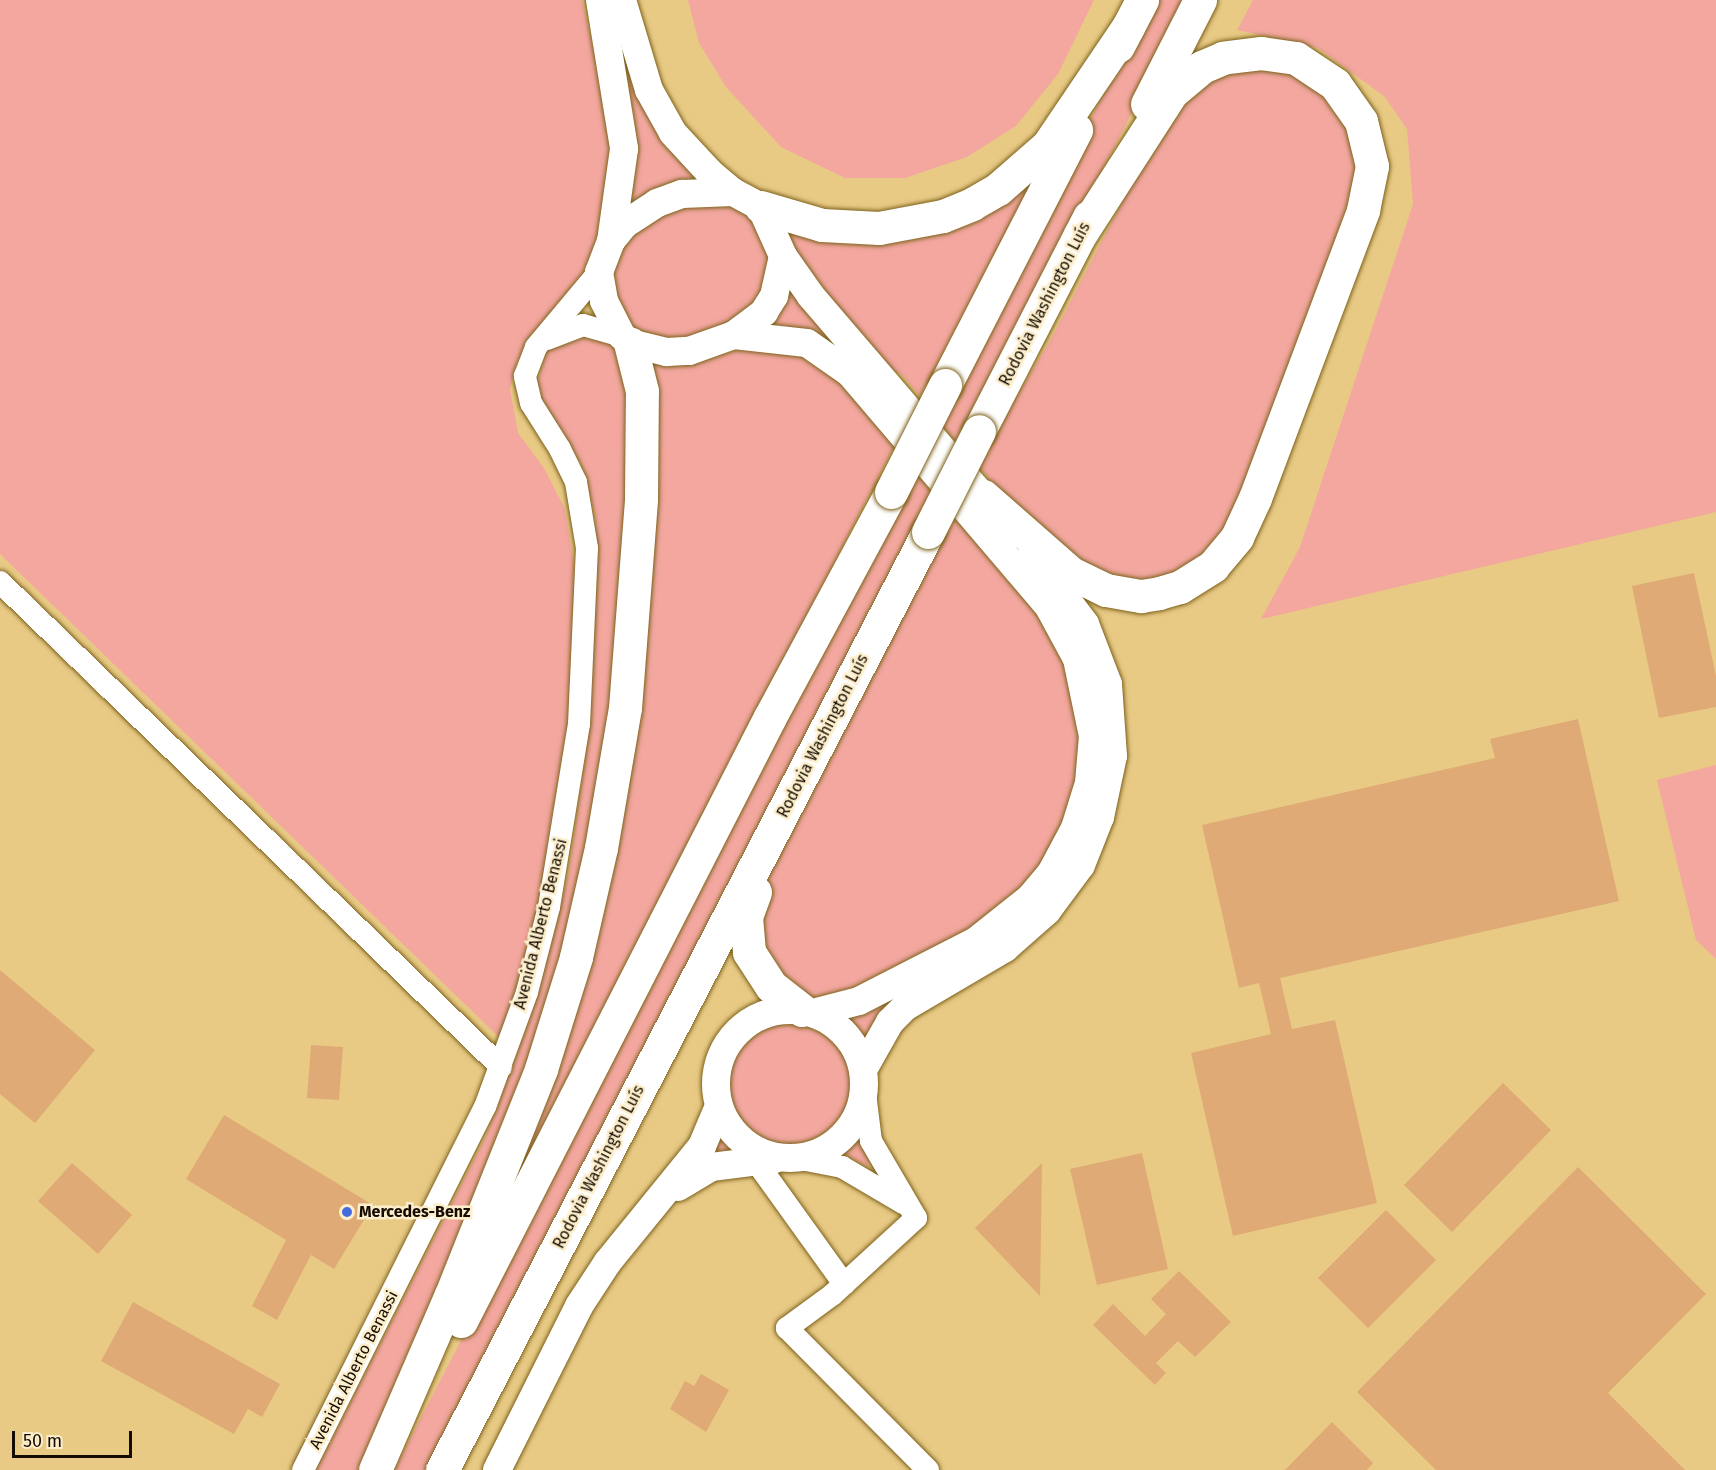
<!DOCTYPE html>
<html>
<head>
<meta charset="utf-8">
<style>
  body { margin:0 }
  #map { position:relative; width:1716px; height:1470px; overflow:hidden; background:#e8ca85; font-family:"Fira Sans",sans-serif }
  div>[style] { position:absolute }
  [style*='--x'] { left:calc(var(--x)*1px); top:calc(var(--y)*1px); width:calc(var(--w)*1px); rotate:calc(var(--a)*1deg) }
  .green>* { inset:0; background:#f3a79f }
  .round { border-radius:50% }
  .building>* { inset:0; background:#dfaa75 }
  .roads { filter:drop-shadow(0 0 2px #7e621b) drop-shadow(0 0 2px #7e621b) }
  .minor>* { height:22px; margin:-11px; padding:0 11px; transform-origin:11px; border-radius:11px; background:#fff }
  .major>* { height:28px; margin:-14px; padding:0 14px; transform-origin:14px; border-radius:14px; background:#fff }
  .major>.ring { margin:-14px; padding:0; box-sizing:content-box; background:none; border:28px solid #fff; border-radius:50% }
  .highway>* { height:33px; margin:-16.5px; padding:0 16.5px; transform-origin:16.5px; border-radius:16.5px; background:#fff }
  .bridges { filter:drop-shadow(0 0 2px #7e621b) drop-shadow(0 0 2px #7e621b) }
  .highway-bridge>* { height:33px; margin:-16.5px; padding:0 16.5px; transform-origin:16.5px; border-radius:16.5px; background:#fff }
  .dots>* { width:16px; height:16px; translate:-50% -50%; box-sizing:border-box; border:3px solid #fcedcb; border-radius:50% }
  span { translate:-50% -50%; white-space:nowrap; text-align:center; line-height:1.15; -webkit-text-stroke:5px #fcedcb; paint-order:stroke }
  .street-label { font-size:16px; color:#140c00 }
  .poi-label { font-size:16px; color:#140c00; font-weight:700 }
  .left { translate:0 -50%; text-align:left }
  .scale { position:absolute; left:12px; top:1431px; width:120px; height:27px; box-sizing:border-box; border:3px solid #140c00; border-top:0; padding-left:8px; font-size:18px; line-height:21px; white-space:nowrap; color:#140c00; -webkit-text-stroke:4px #fcedcb; paint-order:stroke }
</style>
</head>
<body>
<div id="map">
  <div class="green">
    <div style="clip-path:polygon(0 0,582px 0,597px 64px,611px 158px,605px 219px,580px 281px,517px 361px,510px 389px,518px 433px,544px 468px,565px 509px,575px 571px,575px 694px,555px 870px,504px 1042px,0 554px)"></div>
    <div style="clip-path:polygon(688px 0,1094px 0,1058px 74px,1016px 126px,967px 157px,905px 178px,845px 178px,781px 147px,726px 87px,699px 43px)"></div>
    <div style="clip-path:polygon(1152px 0,1190px 0,974px 419px,966px 418px,956px 441px,943px 427px,1028px 241px)"></div>
    <div style="clip-path:polygon(1253px 0,1716px 0,1716px 512px,1261px 619px,1300px 547px,1413px 204px,1407px 129px,1384px 96px,1318px 48px,1237px 30px)"></div>
    <div style="clip-path:polygon(616px 10px,700px 177px,669px 184px,625px 208px)"></div>
    <div style="clip-path:polygon(1274px 63px,1344px 109px,1363px 167px,1225px 543px,1147px 588px,1054px 551px,980px 468px,989px 443px,1051px 339px,1170px 110px,1196px 81px)"></div>
    <div style="clip-path:polygon(1039px 174px,920px 396px,902px 375px,879px 362px,802px 265px,781px 221px,831px 233px)"></div>
    <div style="clip-path:polygon(723px 203px,742px 211px,756px 225px,766px 243px,769px 263px,766px 283px,750px 308px,738px 319px,685px 340px,649px 338px,628px 324px,617px 304px,613px 275px,622px 249px,642px 226px,677px 207px)"></div>
    <div style="clip-path:polygon(790px 277px,907px 421px,763px 327px)"></div>
    <div style="clip-path:polygon(569px 334px,610px 341px,618px 352px,631px 405px,621px 629px,572px 948px,366px 1470px,316px 1470px,486px 1136px,535px 1002px,569px 872px,591px 709px,597px 551px,595px 516px,582px 465px,541px 401px,537px 385px,546px 352px)"></div>
    <div style="clip-path:polygon(750px 346px,786px 348px,836px 371px,894px 446px,509px 1196px,600px 888px,642px 361px,675px 366px,692px 364px)"></div>
    <div style="clip-path:polygon(920px 473px,933px 486px,917px 520px,432px 1470px,394px 1470px,608px 1056px)"></div>
    <div style="clip-path:polygon(956px 515px,1032px 598px,1071px 668px,1082px 757px,1062px 831px,1031px 879px,989px 919px,855px 996px,814px 1000px,774px 977px,752px 918px,770px 875px)"></div>
    <div style="clip-path:polygon(1716px 765px,1716px 959px,1696px 940px,1657px 780px)"></div>
    <div style="clip-path:polygon(908px 986px,868px 1042px,838px 1014px)"></div>
    <div class="round" style="left:728px;top:1021px;width:124px;height:124px"></div>
    <div style="clip-path:polygon(719px 1129px,740px 1151px,711px 1159px)"></div>
    <div style="clip-path:polygon(860px 1129px,869px 1160px,868px 1167px,839px 1151px)"></div>
  </div>
  <div class="building">
    <div style="clip-path:polygon(1694px 573px,1716px 676px,1716px 707px,1659px 718px,1632px 586px)"></div>
    <div style="clip-path:polygon(1578px 719px,1619px 901px,1280px 978px,1292px 1029px,1335px 1020px,1377px 1203px,1233px 1236px,1191px 1053px,1271px 1034px,1259px 983px,1239px 988px,1202px 825px,1495px 758px,1490px 739px)"></div>
    <div style="clip-path:polygon(0 970px,95px 1050px,35px 1123px,0 1094px)"></div>
    <div style="clip-path:polygon(311px 1045px,343px 1047px,339px 1100px,307px 1098px)"></div>
    <div style="clip-path:polygon(1503px 1083px,1551px 1130px,1452px 1232px,1404px 1185px)"></div>
    <div style="clip-path:polygon(224px 1115px,373px 1205px,334px 1269px,311px 1255px,277px 1320px,252px 1306px,286px 1240px,186px 1179px)"></div>
    <div style="clip-path:polygon(1142px 1153px,1168px 1269px,1097px 1285px,1070px 1169px)"></div>
    <div style="clip-path:polygon(72px 1163px,132px 1215px,98px 1254px,38px 1201px)"></div>
    <div style="clip-path:polygon(1042px 1163px,1040px 1296px,975px 1228px)"></div>
    <div style="clip-path:polygon(1578px 1167px,1706px 1294px,1608px 1393px,1685px 1470px,1436px 1470px,1357px 1392px)"></div>
    <div style="clip-path:polygon(1386px 1210px,1436px 1260px,1368px 1328px,1318px 1278px)"></div>
    <div style="clip-path:polygon(1179px 1271px,1231px 1322px,1195px 1357px,1178px 1341px,1156px 1363px,1166px 1373px,1155px 1385px,1093px 1325px,1113px 1304px,1145px 1336px,1166px 1314px,1151px 1299px)"></div>
    <div style="clip-path:polygon(133px 1302px,280px 1384px,262px 1417px,248px 1409px,234px 1434px,101px 1361px)"></div>
    <div style="clip-path:polygon(701px 1374px,729px 1390px,706px 1432px,670px 1409px,685px 1381px,694px 1386px)"></div>
    <div style="clip-path:polygon(1332px 1422px,1373px 1463px,1367px 1470px,1285px 1470px)"></div>
  </div>
  <div class="roads">
    <div class="minor">
      <div style="--x:547;--y:339;--w:39;--a:-21"></div>
      <div style="--x:583;--y:325;--w:41;--a:15.8"></div>
      <div style="--x:0;--y:582;--w:697;--a:44.07"></div>
      <div style="--x:865;--y:1093;--w:48;--a:82.9"></div>
      <div style="--x:871;--y:1141;--w:89;--a:59.7"></div>
      <div style="--x:916;--y:1218;--w:114;--a:137.5"></div>
      <div style="--x:832;--y:1295;--w:56;--a:143.7"></div>
      <div style="--x:787;--y:1328;--w:200;--a:45.2"></div>
      <div style="--x:742;--y:1142;--w:175;--a:54.3"></div>
      <div style="--x:801;--y:1159;--w:42;--a:11"></div>
      <div style="--x:842;--y:1167;--w:71;--a:30.5"></div>
      <div style="--x:303;--y:1470;--w:406;--a:-63.4"></div>
      <div style="--x:485;--y:1107;--w:122;--a:-69.9"></div>
      <div style="--x:527;--y:992;--w:88;--a:-75.5"></div>
      <div style="--x:549;--y:907;--w:185;--a:-80.7"></div>
      <div style="--x:579;--y:724;--w:176;--a:-87.4"></div>
      <div style="--x:587;--y:548;--w:67;--a:-99.5"></div>
      <div style="--x:576;--y:482;--w:37;--a:-116"></div>
      <div style="--x:560;--y:449;--w:54;--a:-122.2"></div>
      <div style="--x:531;--y:403;--w:28;--a:-103"></div>
      <div style="--x:525;--y:376;--w:31;--a:-69"></div>
      <div style="--x:536;--y:347;--w:98;--a:-50"></div>
    </div>
    <div class="major">
      <div style="--x:600;--y:0;--w:151;--a:80.8"></div>
      <div style="--x:624;--y:149;--w:93;--a:98"></div>
      <div style="--x:611;--y:241;--w:33;--a:111"></div>
      <div style="--x:599;--y:272;--w:29;--a:80"></div>
      <div style="--x:604;--y:301;--w:39;--a:63"></div>
      <div style="--x:622;--y:336;--w:11;--a:41"></div>
      <div style="--x:630;--y:343;--w:38;--a:14"></div>
      <div style="--x:667;--y:352;--w:22;--a:-3"></div>
      <div style="--x:689;--y:351;--w:48;--a:-19.6"></div>
      <div style="--x:734;--y:335;--w:38;--a:-37"></div>
      <div style="--x:764;--y:312;--w:19;--a:-58"></div>
      <div style="--x:774;--y:296;--w:41;--a:-77.3"></div>
      <div style="--x:622;--y:0;--w:94;--a:73.3"></div>
      <div style="--x:649;--y:90;--w:49;--a:60.8"></div>
      <div style="--x:673;--y:133;--w:54;--a:47.2"></div>
      <div style="--x:710;--y:173;--w:30;--a:40"></div>
      <div style="--x:733;--y:192;--w:32;--a:28"></div>
      <div style="--x:761;--y:207;--w:54;--a:65.8"></div>
      <div style="--x:783;--y:256;--w:49;--a:55"></div>
      <div style="--x:811;--y:296;--w:287;--a:49.4"></div>
      <div style="--x:611;--y:241;--w:22;--a:-51"></div>
      <div style="--x:625;--y:224;--w:38;--a:-33"></div>
      <div style="--x:657;--y:203;--w:27;--a:-20"></div>
      <div style="--x:682;--y:194;--w:51;--a:-2.2"></div>
      <div style="--x:734;--y:335;--w:73;--a:6.3"></div>
      <div style="--x:807;--y:343;--w:52;--a:34.9"></div>
      <div style="--x:850;--y:373;--w:307;--a:49.6"></div>
      <div style="--x:1049;--y:607;--w:59;--a:61.7"></div>
      <div style="--x:1077;--y:659;--w:79;--a:78.3"></div>
      <div style="--x:1093;--y:736;--w:47;--a:94.9"></div>
      <div style="--x:1089;--y:783;--w:47;--a:107.3"></div>
      <div style="--x:1075;--y:828;--w:51;--a:118.1"></div>
      <div style="--x:1051;--y:873;--w:33;--a:130"></div>
      <div style="--x:1030;--y:898;--w:69;--a:141.5"></div>
      <div style="--x:976;--y:941;--w:131;--a:152.9"></div>
      <div style="--x:859;--y:1001;--w:48;--a:165.4"></div>
      <div class="ring" style="left:716px;top:1010px;width:120px;height:120px"></div>
      <div style="--x:864;--y:1068;--w:53;--a:-60.5"></div>
      <div style="--x:890;--y:1022;--w:21;--a:-45"></div>
      <div style="--x:905;--y:1007;--w:116;--a:-30.5"></div>
      <div style="--x:1005;--y:948;--w:56;--a:-41.4"></div>
      <div style="--x:1047;--y:911;--w:57;--a:-53.5"></div>
      <div style="--x:1081;--y:865;--w:52;--a:-68.4"></div>
      <div style="--x:1100;--y:817;--w:62;--a:-78"></div>
      <div style="--x:1113;--y:756;--w:72;--a:-94"></div>
      <div style="--x:1108;--y:684;--w:64;--a:-111"></div>
      <div style="--x:1085;--y:624;--w:88;--a:-127.1"></div>
      <div style="--x:678;--y:1187;--w:39;--a:-31"></div>
      <div style="--x:711;--y:1167;--w:64;--a:-7.1"></div>
      <div style="--x:497;--y:1470;--w:183;--a:-63.4"></div>
      <div style="--x:579;--y:1306;--w:51;--a:-56.9"></div>
      <div style="--x:607;--y:1263;--w:151;--a:-50.9"></div>
      <div style="--x:702;--y:1146;--w:43;--a:-67"></div>
    </div>
    <div class="highway">
      <div style="--x:1118;--y:46;--w:52;--a:-62.4"></div>
      <div style="--x:1147;--y:104;--w:117;--a:-63"></div>
      <div style="--x:761;--y:207;--w:64;--a:16.4"></div>
      <div style="--x:822;--y:225;--w:57;--a:3"></div>
      <div style="--x:879;--y:228;--w:65;--a:-10.6"></div>
      <div style="--x:943;--y:216;--w:31;--a:-22"></div>
      <div style="--x:972;--y:204;--w:30;--a:-30"></div>
      <div style="--x:998;--y:189;--w:67;--a:-41.3"></div>
      <div style="--x:1048;--y:145;--w:143;--a:-55.9"></div>
      <div style="--x:945;--y:385;--w:287;--a:-62.8"></div>
      <div style="--x:979;--y:431;--w:241;--a:-62.8"></div>
      <div style="--x:983;--y:496;--w:117;--a:41.2"></div>
      <div style="--x:1071;--y:573;--w:39;--a:26"></div>
      <div style="--x:1106;--y:590;--w:36;--a:10"></div>
      <div style="--x:1141;--y:596;--w:18;--a:-9"></div>
      <div style="--x:1159;--y:593;--w:22;--a:-16"></div>
      <div style="--x:1180;--y:587;--w:39;--a:-32"></div>
      <div style="--x:1213;--y:566;--w:38;--a:-50"></div>
      <div style="--x:1237;--y:537;--w:43;--a:-65.2"></div>
      <div style="--x:1255;--y:498;--w:308;--a:-69.4"></div>
      <div style="--x:1363;--y:210;--w:45;--a:-78.4"></div>
      <div style="--x:1372;--y:166;--w:46;--a:-103.7"></div>
      <div style="--x:1361;--y:121;--w:45;--a:-125.1"></div>
      <div style="--x:1335;--y:84;--w:47;--a:-146.3"></div>
      <div style="--x:1296;--y:58;--w:35;--a:-172"></div>
      <div style="--x:1261;--y:53;--w:38;--a:173"></div>
      <div style="--x:1223;--y:58;--w:23;--a:157"></div>
      <div style="--x:1202;--y:67;--w:39;--a:140"></div>
      <div style="--x:1172;--y:92;--w:170;--a:122.8"></div>
      <div style="--x:755;--y:892;--w:27;--a:110"></div>
      <div style="--x:746;--y:917;--w:35;--a:85"></div>
      <div style="--x:749;--y:952;--w:40;--a:57.1"></div>
      <div style="--x:771;--y:986;--w:39;--a:38"></div>
      <div style="--x:461;--y:1321;--w:678;--a:-62.91"></div>
      <div style="--x:770;--y:717;--w:255;--a:-61.7"></div>
      <div style="--x:375;--y:1470;--w:189;--a:-66.6"></div>
      <div style="--x:450;--y:1297;--w:245;--a:-68.2"></div>
      <div style="--x:541;--y:1069;--w:117;--a:-72.6"></div>
      <div style="--x:576;--y:957;--w:112;--a:-77.1"></div>
      <div style="--x:601;--y:848;--w:142;--a:-80.3"></div>
      <div style="--x:625;--y:708;--w:210;--a:-85.6"></div>
      <div style="--x:641;--y:499;--w:108;--a:-89.5"></div>
      <div style="--x:642;--y:391;--w:49;--a:-104"></div>
      <div style="--x:442;--y:1470;--w:1056;--a:-62.61"></div>
    </div>
  </div>
  <div class="bridges">
    <div class="highway-bridge">
      <div style="--x:891;--y:492;--w:120;--a:-63.2"></div>
      <div style="--x:928;--y:532;--w:113;--a:-63.2"></div>
    </div>
  </div>
  <div class="dots">
    <div style="left:347px;top:1212px;background:#446bdd"></div>
  </div>
  <div class="street-label">
    <span style="left:1045px;top:304px;rotate:-63deg">Rodovia Washington Luís</span>
    <span style="left:823px;top:736px;rotate:-63deg">Rodovia Washington Luís</span>
    <span style="left:541px;top:924px;rotate:-76deg">Avenida Alberto Benassi</span>
    <span style="left:599px;top:1167px;rotate:-63deg">Rodovia Washington Luís</span>
    <span style="left:354px;top:1370px;rotate:-63deg">Avenida Alberto Benassi</span>
  </div>
  <div class="poi-label">
    <span class="left" style="left:359px;top:1212px">Mercedes-Benz</span>
  </div>
  <div class="scale">50 m</div>
</div>
</body>
</html>
